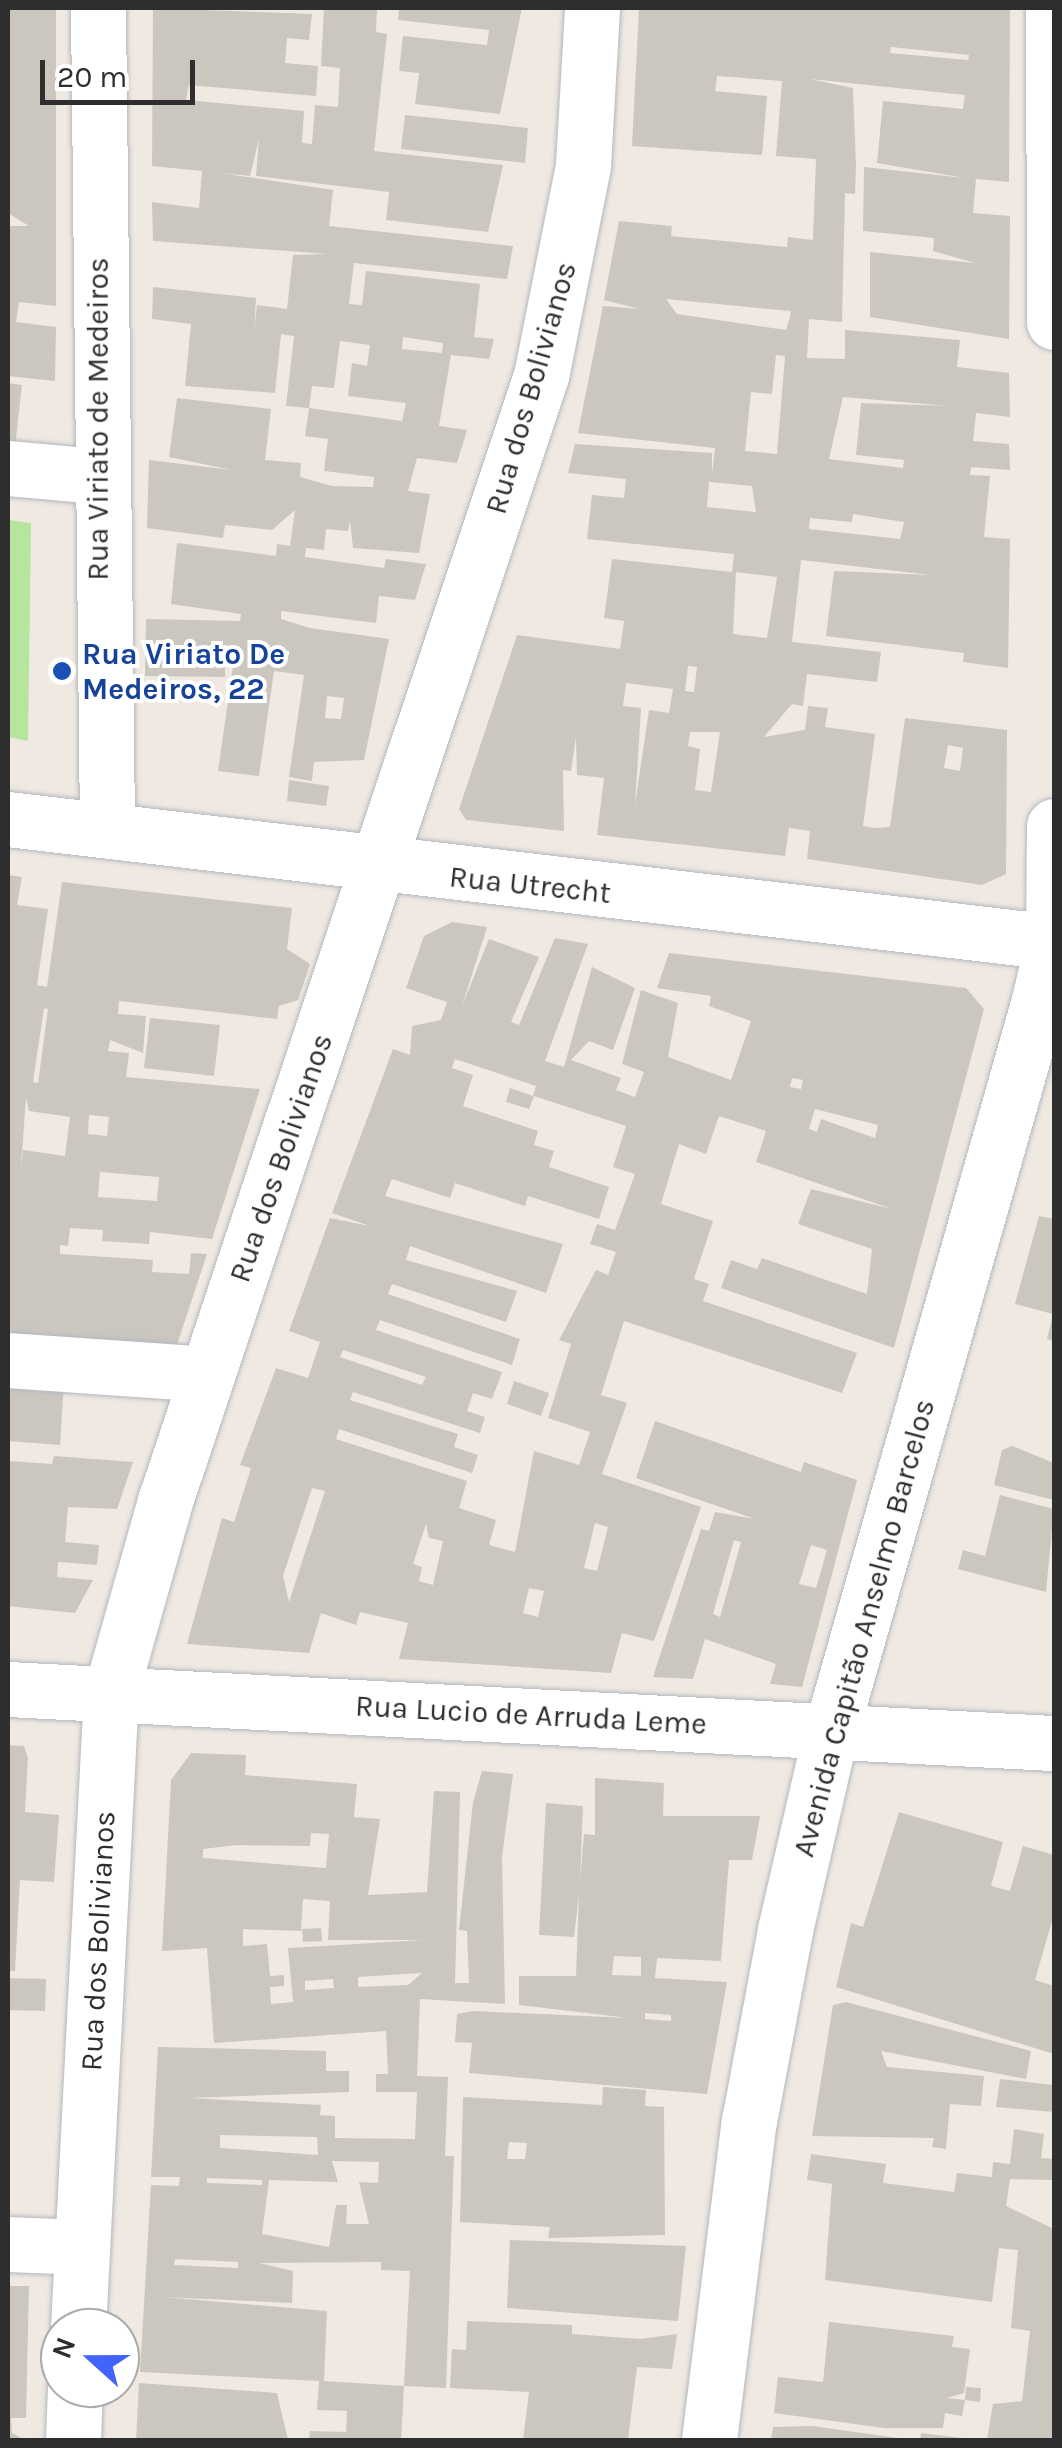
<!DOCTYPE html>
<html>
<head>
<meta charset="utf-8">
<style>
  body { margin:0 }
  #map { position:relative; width:1062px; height:2448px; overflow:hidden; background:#efe9e1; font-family:Karla,sans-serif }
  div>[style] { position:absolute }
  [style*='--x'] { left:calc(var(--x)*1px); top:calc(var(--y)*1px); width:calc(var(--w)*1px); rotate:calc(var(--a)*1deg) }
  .green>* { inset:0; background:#b6e59e }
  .building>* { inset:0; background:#cbc7bf }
  .roads { filter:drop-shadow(0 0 2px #b4b7c1) drop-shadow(0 0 2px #b4b7c1) }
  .minor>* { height:55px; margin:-27.5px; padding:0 27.5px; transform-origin:27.5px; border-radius:27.5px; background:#fff }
  .dots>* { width:28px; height:28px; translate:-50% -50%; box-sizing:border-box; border:5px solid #fff; border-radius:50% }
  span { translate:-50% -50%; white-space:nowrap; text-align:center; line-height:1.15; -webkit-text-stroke:8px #fff; paint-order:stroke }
  .street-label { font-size:30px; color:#2e2e2e }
  .transit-label { font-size:30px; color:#164399; font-weight:700 }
  .left { translate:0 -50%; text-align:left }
  .frame { position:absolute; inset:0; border:10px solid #2e2e2e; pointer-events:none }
  .north { position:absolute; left:40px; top:2308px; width:100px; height:100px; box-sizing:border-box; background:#fff; border:2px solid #ababab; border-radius:50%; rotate:291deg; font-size:28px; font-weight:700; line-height:40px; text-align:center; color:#2e2e2e }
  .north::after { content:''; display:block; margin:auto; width:35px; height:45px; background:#4264fb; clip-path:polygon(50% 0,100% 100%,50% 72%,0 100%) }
  .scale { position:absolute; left:40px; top:60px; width:155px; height:45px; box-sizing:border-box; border:5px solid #2e2e2e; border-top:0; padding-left:12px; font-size:30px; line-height:35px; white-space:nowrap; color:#2e2e2e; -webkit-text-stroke:8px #fff; paint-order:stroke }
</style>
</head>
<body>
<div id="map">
  <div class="green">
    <div style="clip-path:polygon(8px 520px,31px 523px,28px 741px,8px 737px)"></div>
  </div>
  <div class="building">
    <div style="clip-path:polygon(8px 8px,56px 8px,56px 306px,19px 302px,16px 322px,56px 327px,55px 381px,8px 376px,8px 226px,29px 226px,8px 213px)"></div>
    <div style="clip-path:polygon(evenodd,153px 8px,312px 14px,309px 40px,287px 38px,285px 63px,318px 66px,316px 96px,189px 85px,186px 100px,304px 111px,302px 143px,312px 144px,315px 105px,338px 107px,340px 68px,321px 66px,324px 8px,377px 8px,376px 32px,387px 34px,374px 151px,503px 165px,488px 232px,386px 220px,389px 192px,256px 176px,259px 139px,250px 176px,221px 173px,333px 190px,329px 226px,513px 246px,507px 279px,354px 263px,349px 304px,362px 305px,366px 271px,480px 284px,474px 337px,494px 339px,489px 359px,451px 355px,439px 426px,467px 430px,457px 463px,417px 458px,408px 491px,430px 494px,419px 553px,353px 548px,350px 520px,348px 531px,326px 529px,324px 550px,306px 548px,305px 557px,384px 568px,386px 559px,426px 564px,415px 600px,379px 596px,376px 623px,281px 611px,281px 619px,310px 628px,389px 639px,364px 760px,314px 762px,312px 781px,289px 777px,304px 675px,274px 671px,259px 776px,218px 771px,234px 659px,225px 660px,225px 677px,145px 676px,146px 619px,240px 621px,241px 614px,171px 604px,177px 543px,276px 556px,277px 544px,290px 546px,295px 510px,272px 530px,225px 525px,223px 538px,147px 528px,149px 460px,232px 470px,169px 457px,177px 398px,271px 409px,265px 460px,301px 463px,300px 477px,332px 486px,373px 487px,374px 477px,324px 471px,328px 439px,305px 436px,309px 408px,402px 421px,406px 403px,348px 396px,352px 363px,367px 366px,370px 345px,340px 341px,334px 388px,312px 386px,309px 408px,286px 406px,294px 336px,281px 334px,275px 393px,185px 386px,191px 324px,152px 319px,153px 287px,256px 298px,254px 331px,257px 305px,287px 309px,293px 255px,327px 254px,153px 241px,152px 202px,199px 208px,202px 171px,152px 166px,153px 8px,403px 337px,443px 343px,442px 353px,402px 349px,403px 337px,153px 8px,327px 696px,344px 698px,341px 719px,325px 718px,327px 696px)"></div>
    <div style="clip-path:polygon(399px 8px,522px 8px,500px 114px,415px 104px,419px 73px,399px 71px,403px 36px,487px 45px,489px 30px,398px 20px)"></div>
    <div style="clip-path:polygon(evenodd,639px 8px,1010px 8px,1009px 182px,976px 179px,973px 213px,1010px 216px,1009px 339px,870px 317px,870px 252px,975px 263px,933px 251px,934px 238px,863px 231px,864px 167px,965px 178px,877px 163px,883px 101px,963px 109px,965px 95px,810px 79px,853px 88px,856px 166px,855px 194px,845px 193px,842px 322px,809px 319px,807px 358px,845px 359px,845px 330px,960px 340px,957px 367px,1009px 373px,1010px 417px,976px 413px,973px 441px,1009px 444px,1010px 470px,971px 467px,970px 475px,990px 476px,984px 537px,1010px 539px,1008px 668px,963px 662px,964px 653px,826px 636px,834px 571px,931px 575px,801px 560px,792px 642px,881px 652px,877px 682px,807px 674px,803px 706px,792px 704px,764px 737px,805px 730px,808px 706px,828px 708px,825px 727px,875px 734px,863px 826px,875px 828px,890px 827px,905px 718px,1007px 730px,1006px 874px,982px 885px,807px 859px,810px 831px,789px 828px,785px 856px,597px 835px,604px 778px,577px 775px,576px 737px,571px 771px,563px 770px,564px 831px,466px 820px,459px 809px,517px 635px,620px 649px,624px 621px,604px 618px,612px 559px,732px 572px,734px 554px,587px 539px,592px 495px,624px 498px,626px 479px,568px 473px,575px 444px,712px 453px,712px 473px,715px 448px,578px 433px,603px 306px,640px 309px,604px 300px,619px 221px,672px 226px,671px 236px,787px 247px,788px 237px,813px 240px,816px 159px,776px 156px,782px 81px,717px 76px,715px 91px,767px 96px,762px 155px,632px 146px,639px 8px,891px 47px,969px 55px,968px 60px,890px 53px,891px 47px,639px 8px,666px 299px,791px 311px,790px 317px,786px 330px,677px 314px,666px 299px,639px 8px,776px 355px,785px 356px,777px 454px,745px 451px,751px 392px,772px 394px,776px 355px,639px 8px,843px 397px,948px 406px,861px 403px,856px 455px,904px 460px,903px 468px,829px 459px,843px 397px,639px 8px,709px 482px,752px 486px,756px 512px,707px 507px,709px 482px,639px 8px,853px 514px,904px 522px,900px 539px,809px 529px,810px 518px,852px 522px,853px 514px,639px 8px,736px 572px,777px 577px,767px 638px,733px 634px,736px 572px,639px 8px,688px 666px,697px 667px,694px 692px,685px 691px,688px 666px,639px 8px,626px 683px,673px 689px,669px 713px,649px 710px,635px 805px,641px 708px,623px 706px,626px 683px,639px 8px,690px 732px,720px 732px,711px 792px,695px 790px,700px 749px,688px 746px,690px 732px,639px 8px,948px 745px,963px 748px,960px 771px,944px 768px,948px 745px)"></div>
    <div style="clip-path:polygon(405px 115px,528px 128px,525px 163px,401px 149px)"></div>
    <div style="clip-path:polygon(8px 383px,22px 385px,15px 447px,8px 446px)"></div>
    <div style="clip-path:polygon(289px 780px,329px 786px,326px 806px,287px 801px)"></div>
    <div style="clip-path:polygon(evenodd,8px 875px,22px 877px,17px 905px,48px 909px,37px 985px,47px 987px,62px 882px,292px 908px,287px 949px,310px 964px,298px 1000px,279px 1006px,277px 1019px,119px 1001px,118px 1014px,146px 1016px,143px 1053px,110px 1040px,108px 1051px,129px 1053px,126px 1077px,260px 1089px,212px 1239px,150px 1232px,149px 1244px,102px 1241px,103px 1230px,70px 1228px,68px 1246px,60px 1245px,60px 1254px,153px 1260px,152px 1272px,189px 1274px,191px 1253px,207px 1254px,175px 1351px,8px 1342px,8px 875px,44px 1008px,48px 1009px,38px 1083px,33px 1082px,44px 1008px,8px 875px,26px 1097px,29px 1111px,70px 1117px,65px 1156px,23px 1150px,21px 1168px,26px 1097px,8px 875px,89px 1115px,109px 1117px,107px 1136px,88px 1134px,89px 1115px,8px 875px,100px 1172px,159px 1177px,157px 1201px,98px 1197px,100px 1172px)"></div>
    <div style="clip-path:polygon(evenodd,452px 922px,487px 927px,462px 1006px,489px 939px,539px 957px,511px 1022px,519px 1025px,555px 938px,588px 944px,545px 1061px,564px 1067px,592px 967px,635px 988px,613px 1050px,589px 1041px,571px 1060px,621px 1078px,616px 1090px,635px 1097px,644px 1072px,622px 1064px,641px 990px,678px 1003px,668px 1057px,731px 1080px,751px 1021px,709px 1006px,711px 996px,657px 988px,669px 953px,966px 988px,984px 1009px,894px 1348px,721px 1288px,731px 1260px,757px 1269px,762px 1258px,867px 1294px,872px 1249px,798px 1224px,811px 1189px,892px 1209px,756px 1162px,766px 1131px,719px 1116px,706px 1154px,679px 1144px,661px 1204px,713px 1221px,694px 1279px,709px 1284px,703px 1301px,857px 1353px,842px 1393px,624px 1321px,601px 1395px,627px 1403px,602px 1474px,701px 1507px,654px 1641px,622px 1633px,611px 1673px,399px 1659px,408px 1623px,360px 1612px,356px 1625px,321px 1613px,309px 1653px,187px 1644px,222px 1518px,234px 1522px,251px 1468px,240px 1465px,276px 1368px,308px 1378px,320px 1342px,289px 1331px,330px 1218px,370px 1226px,332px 1213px,393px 1049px,410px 1055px,412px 1026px,441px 1020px,447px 1002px,406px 988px,424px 936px,452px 922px,455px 1059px,536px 1086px,533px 1096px,510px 1088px,506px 1102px,529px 1109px,534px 1096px,626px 1126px,613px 1167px,635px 1174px,615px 1230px,597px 1224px,590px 1244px,616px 1252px,608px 1275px,596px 1270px,559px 1340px,571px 1344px,548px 1418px,590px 1432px,579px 1465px,534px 1451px,515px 1552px,489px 1545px,496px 1520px,459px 1508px,467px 1481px,336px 1439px,339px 1429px,472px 1473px,478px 1455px,454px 1447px,458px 1434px,350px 1400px,353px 1392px,480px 1433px,485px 1417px,467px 1411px,473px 1393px,492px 1399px,502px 1372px,376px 1330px,380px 1320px,512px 1365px,520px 1339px,388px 1294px,392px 1284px,506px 1322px,517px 1291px,406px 1260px,410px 1246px,546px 1293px,563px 1244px,385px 1196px,392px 1179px,450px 1198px,455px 1183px,525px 1206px,528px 1196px,599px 1219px,609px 1187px,549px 1167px,554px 1151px,534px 1145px,538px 1131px,463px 1106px,473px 1075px,452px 1068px,455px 1059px,452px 922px,792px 1078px,803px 1080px,801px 1089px,790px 1087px,792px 1078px,452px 922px,815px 1109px,878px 1125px,875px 1138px,821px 1119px,817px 1132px,809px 1129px,815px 1109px,452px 922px,343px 1350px,426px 1377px,422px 1385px,340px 1357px,343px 1350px,452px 922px,312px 1488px,325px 1491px,289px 1602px,283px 1576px,312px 1488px,452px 922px,595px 1523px,608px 1527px,597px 1571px,584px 1568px,595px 1523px,452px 922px,426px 1524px,429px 1538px,443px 1541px,433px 1585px,419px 1581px,422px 1567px,413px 1564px,426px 1524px,452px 922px,529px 1588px,544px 1591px,538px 1617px,523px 1613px,529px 1588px)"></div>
    <div style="clip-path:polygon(150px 1018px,220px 1025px,214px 1076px,144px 1068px)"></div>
    <div style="clip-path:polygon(1039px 1216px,1054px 1219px,1054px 1341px,1047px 1339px,1053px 1314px,1015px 1304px)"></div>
    <div style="clip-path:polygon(8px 1379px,64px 1382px,60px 1445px,8px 1441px)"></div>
    <div style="clip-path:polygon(514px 1381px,549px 1393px,541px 1416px,507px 1404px)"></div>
    <div style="clip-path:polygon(evenodd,655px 1421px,801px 1472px,804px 1462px,857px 1480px,802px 1687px,770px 1684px,776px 1664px,705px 1639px,693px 1679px,653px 1677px,701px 1529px,709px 1531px,715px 1512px,755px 1519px,636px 1478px,655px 1421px,734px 1540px,741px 1542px,720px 1617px,713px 1614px,734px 1540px,655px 1421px,811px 1545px,827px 1550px,816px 1588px,799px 1584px,811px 1545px)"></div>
    <div style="clip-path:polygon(1012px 1446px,1054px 1463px,1054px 1500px,994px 1485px,1002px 1450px)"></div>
    <div style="clip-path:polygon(54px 1456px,133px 1462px,117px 1509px,68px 1507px,65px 1542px,99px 1545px,97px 1565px,58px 1562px,57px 1577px,93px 1580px,75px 1613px,8px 1606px,10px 1461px,52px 1464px)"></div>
    <div style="clip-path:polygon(1000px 1495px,1054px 1509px,1046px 1592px,958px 1569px,963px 1550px,985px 1556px)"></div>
    <div style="clip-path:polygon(8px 1745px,24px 1746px,28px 1758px,25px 1812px,59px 1815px,54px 1882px,20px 1880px,15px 1971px,8px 1971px)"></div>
    <div style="clip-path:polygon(evenodd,191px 1753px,246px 1755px,245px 1775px,357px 1784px,354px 1817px,380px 1819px,368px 1895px,427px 1892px,434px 1791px,460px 1792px,455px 1983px,469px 1983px,467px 1931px,459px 1930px,473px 1802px,482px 1771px,513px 1774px,502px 1857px,505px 2004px,420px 1999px,417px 2076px,448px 2077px,445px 2156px,454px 2156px,446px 2388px,404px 2386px,410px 2271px,381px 2270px,381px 2262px,259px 2263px,293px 2271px,292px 2303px,163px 2297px,327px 2311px,324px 2381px,404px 2386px,401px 2440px,309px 2440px,310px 2431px,346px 2432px,347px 2411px,317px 2410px,319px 2381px,140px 2372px,151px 2185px,179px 2186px,180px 2177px,151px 2177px,158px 2047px,326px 2051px,326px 2071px,349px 2071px,349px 2092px,189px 2098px,321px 2105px,320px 2115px,335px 2116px,335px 2138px,415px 2139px,417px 2092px,376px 2092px,376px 2074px,388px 2074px,386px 2031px,214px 2043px,207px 1948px,162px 1951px,171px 1780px,191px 1753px,311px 1833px,329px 1834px,326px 1868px,203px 1858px,203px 1849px,237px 1845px,310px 1846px,311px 1833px,191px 1753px,303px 1899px,330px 1901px,328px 1940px,424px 1940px,288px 1948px,293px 2002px,271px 2004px,270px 1987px,284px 1986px,284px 1975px,270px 1976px,267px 1944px,243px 1946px,243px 1929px,301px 1931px,303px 1899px,191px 1753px,422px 1973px,408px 1985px,358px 1987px,358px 1977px,422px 1973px,191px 1753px,333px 1979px,334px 1988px,305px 1990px,305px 1981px,333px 1979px,191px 1753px,220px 2135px,317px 2137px,318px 2155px,220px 2148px,220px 2135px,191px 1753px,332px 2161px,379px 2162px,378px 2183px,359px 2182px,369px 2224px,346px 2224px,347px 2205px,336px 2205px,329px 2247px,262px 2234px,269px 2180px,338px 2182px,332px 2161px,191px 1753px,207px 2178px,262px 2180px,262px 2185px,207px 2183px,207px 2178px,191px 1753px,175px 2259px,238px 2262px,238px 2268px,174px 2265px,175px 2259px)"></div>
    <div style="clip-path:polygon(evenodd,595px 1778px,664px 1783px,663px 1816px,760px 1816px,752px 1860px,729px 1860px,721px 1961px,657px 1958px,655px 1978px,727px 1982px,707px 2094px,469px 2073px,472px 2043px,455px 2042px,457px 2014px,473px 2011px,629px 2018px,519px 2005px,519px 1976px,576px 1976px,579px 1894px,574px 1937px,539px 1935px,546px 1803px,583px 1806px,580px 1881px,584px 1834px,595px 1835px,595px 1778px,614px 1956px,641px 1957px,641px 1976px,612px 1975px,614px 1956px,595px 1778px,645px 2013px,671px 2015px,671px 2021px,645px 2019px,645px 2013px)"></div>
    <div style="clip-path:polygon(899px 1812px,1003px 1842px,991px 1886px,1010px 1891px,1023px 1846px,1054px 1855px,1054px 1914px,1035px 1980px,1054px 1986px,1054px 2054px,836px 1987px,851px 1923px,863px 1927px)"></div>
    <div style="clip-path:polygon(321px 1928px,322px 1941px,303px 1942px,302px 1929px)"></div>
    <div style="clip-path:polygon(8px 1978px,46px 1979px,45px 2011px,8px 2010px)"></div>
    <div style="clip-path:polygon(846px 2002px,1031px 2051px,1026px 2079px,881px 2051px,887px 2067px,984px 2076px,981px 2106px,950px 2104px,946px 2149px,932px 2147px,934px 2138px,812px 2136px,833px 2005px)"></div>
    <div style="clip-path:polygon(1000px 2079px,1054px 2085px,1054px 2112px,996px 2107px)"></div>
    <div style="clip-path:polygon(evenodd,603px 2087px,646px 2090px,645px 2106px,664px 2107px,665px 2235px,548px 2238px,550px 2227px,460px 2222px,463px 2097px,602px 2105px,603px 2087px,509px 2142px,527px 2143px,525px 2159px,507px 2159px,509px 2142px)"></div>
    <div style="clip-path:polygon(1014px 2129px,1044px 2134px,1041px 2158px,1054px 2159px,1054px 2180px,1010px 2179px,1006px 2206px,1054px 2229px,1054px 2440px,987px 2440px,993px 2404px,1022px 2401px,1030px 2331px,1011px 2328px,1018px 2250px,999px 2248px,992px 2302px,825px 2280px,832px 2184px,807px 2180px,811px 2154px,886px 2164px,883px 2183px,954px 2192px,957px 2173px,992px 2177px,993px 2162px,1010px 2164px)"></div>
    <div style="clip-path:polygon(510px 2240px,686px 2246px,678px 2321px,507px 2308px)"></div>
    <div style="clip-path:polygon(8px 2286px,29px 2286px,26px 2418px,11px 2418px,12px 2433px,25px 2440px,8px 2440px)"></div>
    <div style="clip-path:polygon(467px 2321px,572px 2325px,572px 2334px,640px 2339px,677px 2334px,672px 2369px,637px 2367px,628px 2440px,523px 2440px,529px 2392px,450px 2388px,452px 2349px,466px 2350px)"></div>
    <div style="clip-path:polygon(829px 2322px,954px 2336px,952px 2347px,970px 2349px,964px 2393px,947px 2398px,965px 2400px,962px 2416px,945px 2413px,943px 2428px,884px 2428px,774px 2413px,778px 2377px,823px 2382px)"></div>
    <div style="clip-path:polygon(139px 2383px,277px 2393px,288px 2440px,136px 2440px)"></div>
    <div style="clip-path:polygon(966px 2387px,981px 2388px,980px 2402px,965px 2400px)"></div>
    <div style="clip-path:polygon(812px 2426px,898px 2438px,898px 2440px,771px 2440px,773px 2427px)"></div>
    <div style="clip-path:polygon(921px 2433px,961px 2438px,961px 2440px,920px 2440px)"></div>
  </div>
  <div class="roads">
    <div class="minor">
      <div style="--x:98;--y:8;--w:822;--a:89.37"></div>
      <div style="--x:1053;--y:8;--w:314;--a:89.8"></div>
      <div style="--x:8;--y:468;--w:88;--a:5.2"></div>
      <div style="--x:8;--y:819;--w:1053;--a:6.71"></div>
      <div style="--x:8;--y:1360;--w:199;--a:4"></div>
      <div style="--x:8;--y:1689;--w:1047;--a:2.96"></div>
      <div style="--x:8;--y:2244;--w:74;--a:2.3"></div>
      <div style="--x:78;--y:2328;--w:637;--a:-87.03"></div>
      <div style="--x:111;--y:1692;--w:198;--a:-74.2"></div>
      <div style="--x:165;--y:1501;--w:1186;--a:-71.52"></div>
      <div style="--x:541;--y:376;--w:215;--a:-78.7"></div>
      <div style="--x:583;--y:165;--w:157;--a:-86.7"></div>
      <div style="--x:73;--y:2440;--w:52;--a:-87.8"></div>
      <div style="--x:709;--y:2440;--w:321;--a:-82.9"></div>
      <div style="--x:749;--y:2121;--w:194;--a:-79.3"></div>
      <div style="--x:785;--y:1930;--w:204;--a:-77"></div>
      <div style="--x:831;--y:1731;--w:756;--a:-74.11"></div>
      <div style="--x:1038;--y:1004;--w:65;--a:-76.6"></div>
      <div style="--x:1053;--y:941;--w:115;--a:-89.5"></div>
    </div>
  </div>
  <div class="dots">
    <div style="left:62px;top:671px;background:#1a4fb4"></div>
  </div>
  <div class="street-label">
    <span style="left:531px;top:388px;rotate:-74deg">Rua dos Bolivianos</span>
    <span style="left:98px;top:419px;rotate:-90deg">Rua Viriato de Medeiros</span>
    <span style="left:530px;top:885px;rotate:6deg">Rua Utrecht</span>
    <span style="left:281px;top:1158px;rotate:-71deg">Rua dos Bolivianos</span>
    <span style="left:864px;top:1628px;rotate:-75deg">Avenida Capitão Anselmo Barcelos</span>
    <span style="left:531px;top:1715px;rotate:3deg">Rua Lucio de Arruda Leme</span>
    <span style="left:98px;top:1941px;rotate:-87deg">Rua dos Bolivianos</span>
  </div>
  <div class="transit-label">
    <span class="left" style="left:82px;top:671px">Rua Viriato De<br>Medeiros, 22</span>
  </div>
  <div class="frame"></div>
  <div class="north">N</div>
  <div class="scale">20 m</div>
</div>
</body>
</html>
